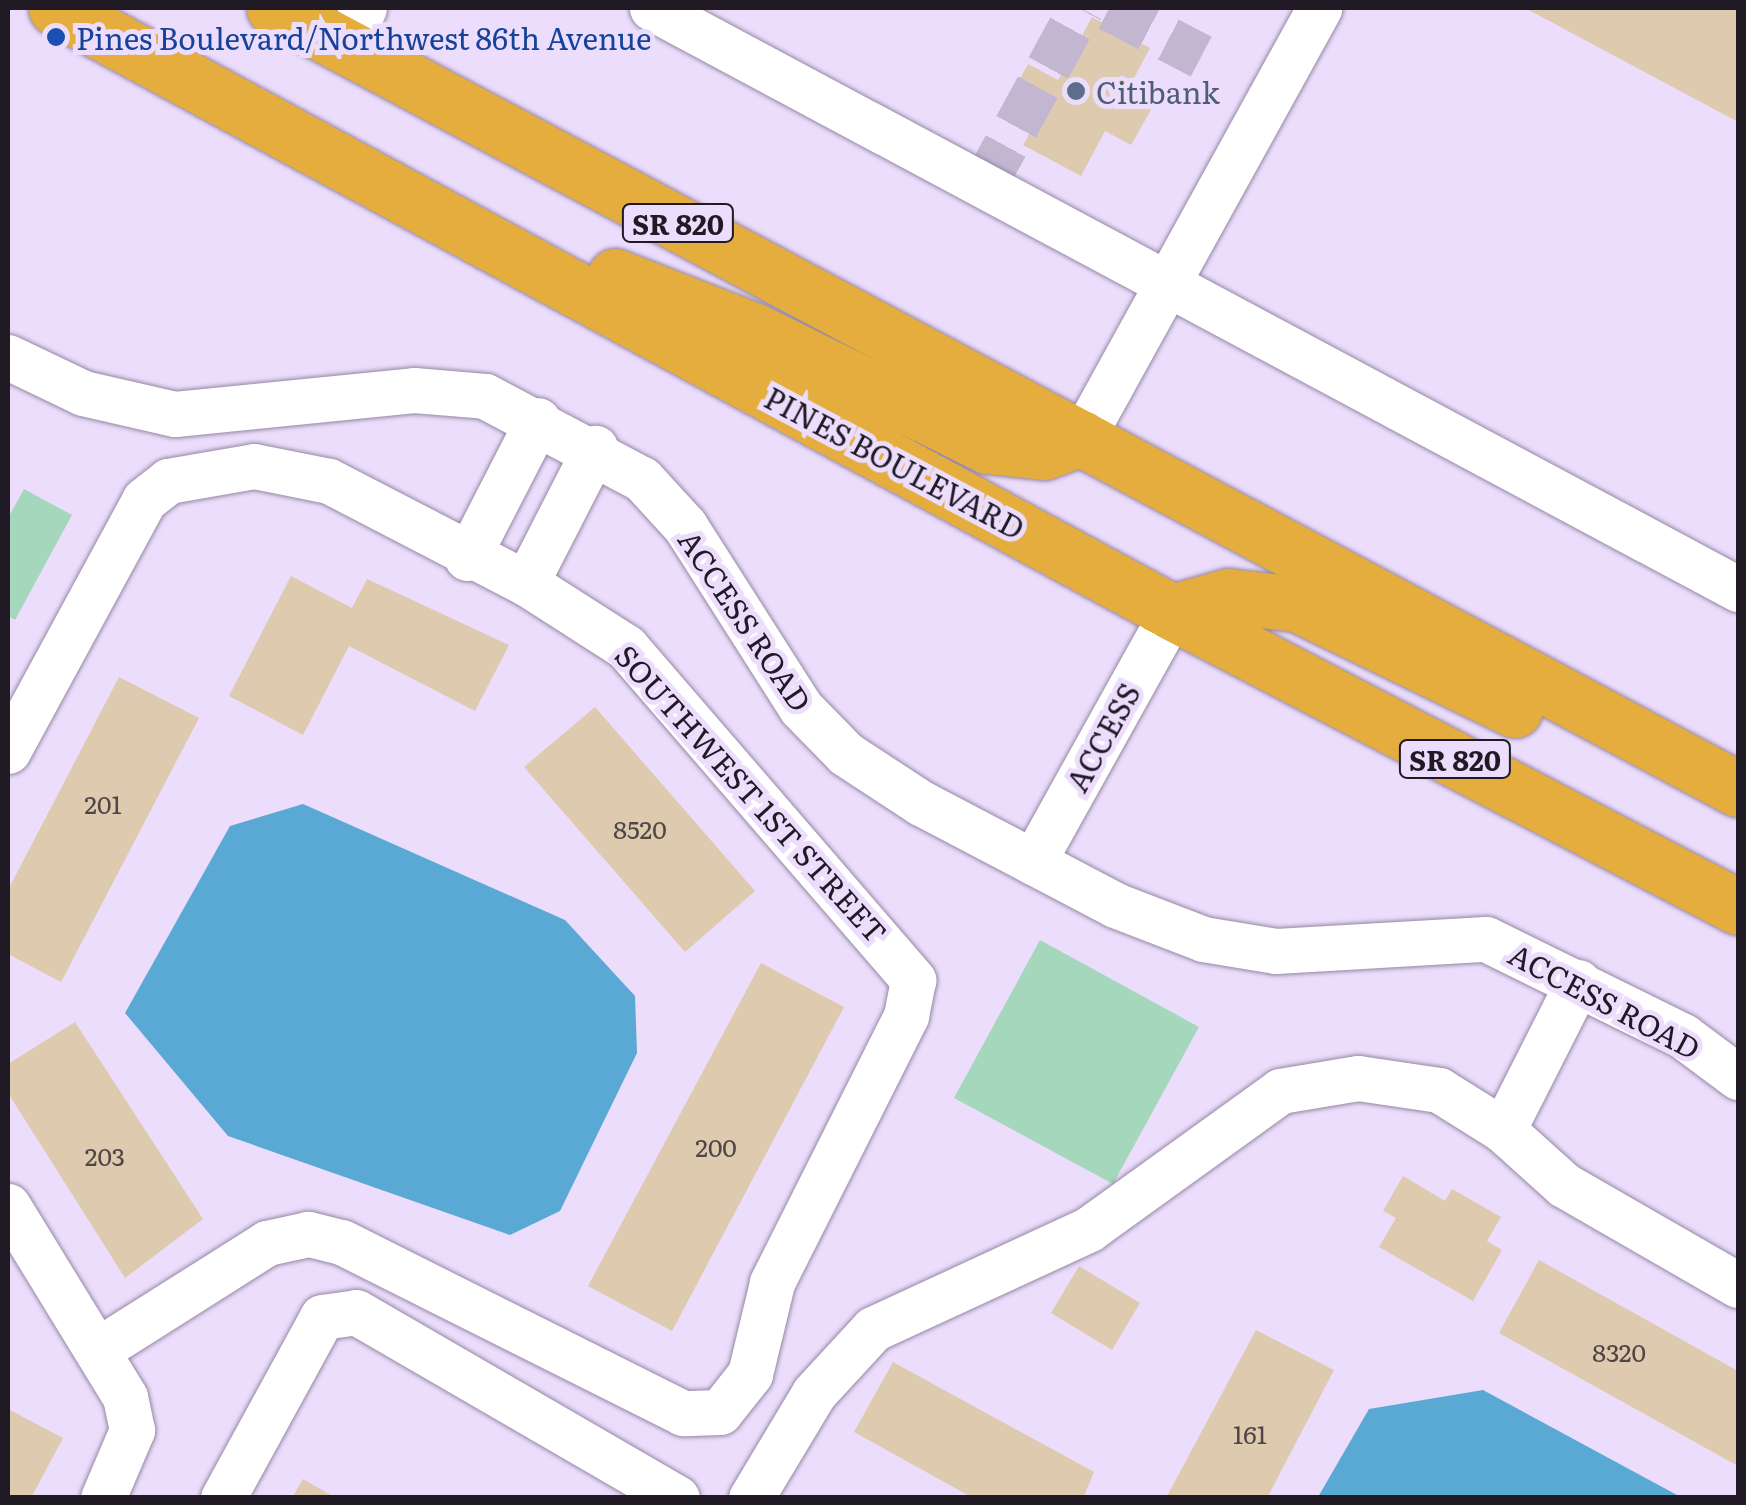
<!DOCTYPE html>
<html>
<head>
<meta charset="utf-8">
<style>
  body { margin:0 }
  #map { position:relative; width:1746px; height:1505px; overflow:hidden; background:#ecddfc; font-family:Literata,serif }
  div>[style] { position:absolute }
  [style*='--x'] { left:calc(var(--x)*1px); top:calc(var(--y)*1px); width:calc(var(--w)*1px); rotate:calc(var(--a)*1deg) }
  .green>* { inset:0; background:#a4d7bc }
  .water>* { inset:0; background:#5aa9d5 }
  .building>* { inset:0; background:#decaae }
  .minor-tunnel>* { height:45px; margin-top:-22.5px; transform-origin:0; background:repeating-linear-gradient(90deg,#c3b6d1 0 45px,transparent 0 67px) }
  .roads { filter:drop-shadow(0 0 2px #9688a4) drop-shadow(0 0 2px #9688a4) }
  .minor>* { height:45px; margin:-22.5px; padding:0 22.5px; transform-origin:22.5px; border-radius:22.5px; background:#fff }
  .highway>* { height:55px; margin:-27.5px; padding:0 27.5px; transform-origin:27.5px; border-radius:27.5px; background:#e4ad3d }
  .dots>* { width:28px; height:28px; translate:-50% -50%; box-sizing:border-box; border:5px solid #ecddfc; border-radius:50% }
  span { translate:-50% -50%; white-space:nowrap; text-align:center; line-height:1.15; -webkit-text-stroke:10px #ecddfc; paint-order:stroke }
  .number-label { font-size:25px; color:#504647 }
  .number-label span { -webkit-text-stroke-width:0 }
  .shield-label span { padding:2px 8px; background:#ecddfc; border:2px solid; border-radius:8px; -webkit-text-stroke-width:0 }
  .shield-label { font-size:28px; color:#201a25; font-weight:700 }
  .transit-label { font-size:30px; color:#164399 }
  .left { translate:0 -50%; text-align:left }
  .service-label { font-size:30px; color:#4e5e75 }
  .street-label { font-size:30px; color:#201a25 }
  .frame { position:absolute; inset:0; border:10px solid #201a25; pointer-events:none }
</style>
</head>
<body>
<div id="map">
  <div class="green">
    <div style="clip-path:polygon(24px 489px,72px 515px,15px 620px,8px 616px,8px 518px)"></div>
    <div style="clip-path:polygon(1040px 940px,1199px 1027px,1113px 1184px,954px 1098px)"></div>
  </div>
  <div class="water">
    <div style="clip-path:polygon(303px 804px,565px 920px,635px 996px,637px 1053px,560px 1211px,510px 1235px,228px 1136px,125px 1013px,230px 826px)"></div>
    <div style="clip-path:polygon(1483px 1390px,1677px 1495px,1677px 1497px,1318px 1497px,1369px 1409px)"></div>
  </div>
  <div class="building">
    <div style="clip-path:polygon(1525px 8px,1738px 8px,1738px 122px)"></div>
    <div style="clip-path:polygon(1092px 17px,1150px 48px,1125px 95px,1151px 110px,1131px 145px,1105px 131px,1081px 176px,1023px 145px,1041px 113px,1011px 96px,1028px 64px,1058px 80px)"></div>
    <div style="clip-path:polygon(291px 576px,352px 608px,367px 579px,509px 645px,475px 711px,349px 646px,303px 735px,229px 696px)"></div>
    <div style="clip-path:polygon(119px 677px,199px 718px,61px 982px,8px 954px,8px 890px)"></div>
    <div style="clip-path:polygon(595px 707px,755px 891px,685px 952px,524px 767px)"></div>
    <div style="clip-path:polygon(761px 963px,844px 1007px,672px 1331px,588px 1286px)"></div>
    <div style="clip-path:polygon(75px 1022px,203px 1219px,125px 1278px,8px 1093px,8px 1064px)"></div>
    <div style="clip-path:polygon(1403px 1176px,1445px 1201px,1452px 1189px,1501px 1217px,1487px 1241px,1502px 1250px,1473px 1301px,1379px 1247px,1396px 1218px,1383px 1211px)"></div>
    <div style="clip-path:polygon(1539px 1260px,1738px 1371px,1738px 1466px,1499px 1333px)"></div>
    <div style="clip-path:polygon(1079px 1266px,1140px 1303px,1112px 1350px,1051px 1313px)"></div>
    <div style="clip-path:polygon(1256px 1330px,1334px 1370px,1267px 1498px,1166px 1498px)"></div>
    <div style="clip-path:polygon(893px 1362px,1094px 1472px,1083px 1498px,973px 1498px,854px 1432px)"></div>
    <div style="clip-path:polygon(8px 1409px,63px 1438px,31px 1498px,8px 1498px)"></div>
    <div style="clip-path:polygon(303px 1479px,336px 1498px,292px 1498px)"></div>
  </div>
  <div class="minor-tunnel">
    <div style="--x:1109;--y:8;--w:104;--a:27.6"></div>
    <div style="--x:984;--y:185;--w:202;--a:-61.3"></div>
  </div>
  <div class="roads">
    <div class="minor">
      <div style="--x:652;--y:8;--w:1232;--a:28.15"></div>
      <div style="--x:344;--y:44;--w:41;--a:-60.9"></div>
      <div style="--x:8;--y:357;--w:83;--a:25.6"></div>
      <div style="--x:83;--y:393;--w:94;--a:12.9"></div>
      <div style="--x:175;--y:414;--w:240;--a:-5.7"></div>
      <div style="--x:414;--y:390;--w:71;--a:4.8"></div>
      <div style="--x:485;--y:396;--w:178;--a:27.9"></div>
      <div style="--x:642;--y:479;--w:64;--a:47.5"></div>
      <div style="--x:685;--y:526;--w:216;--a:57.5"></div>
      <div style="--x:801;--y:708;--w:64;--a:45.6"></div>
      <div style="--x:846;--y:754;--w:90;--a:33.2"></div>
      <div style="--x:921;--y:803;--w:219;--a:27.7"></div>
      <div style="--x:1115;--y:905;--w:94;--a:21.1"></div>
      <div style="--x:1203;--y:939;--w:74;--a:9.3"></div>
      <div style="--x:1276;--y:951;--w:210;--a:-3.3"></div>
      <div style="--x:1486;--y:939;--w:220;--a:26.2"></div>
      <div style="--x:1683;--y:1036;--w:69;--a:36.7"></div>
      <div style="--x:1082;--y:438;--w:491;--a:-61.1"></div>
      <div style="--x:467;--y:558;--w:155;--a:-62.8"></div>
      <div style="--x:526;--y:583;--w:152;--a:-62.9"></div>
      <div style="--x:8;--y:751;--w:285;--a:-61.5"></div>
      <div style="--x:144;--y:500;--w:31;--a:-38"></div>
      <div style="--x:168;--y:481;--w:87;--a:-9.9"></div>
      <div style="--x:254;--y:466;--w:76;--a:11.3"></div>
      <div style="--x:329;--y:481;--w:222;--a:27.4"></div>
      <div style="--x:526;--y:583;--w:119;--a:32.6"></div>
      <div style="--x:626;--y:647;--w:440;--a:49.2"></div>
      <div style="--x:913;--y:980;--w:37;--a:101"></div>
      <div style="--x:906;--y:1016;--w:299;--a:116.7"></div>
      <div style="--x:772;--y:1283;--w:94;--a:103.6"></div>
      <div style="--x:750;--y:1374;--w:48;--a:128.3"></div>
      <div style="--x:720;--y:1412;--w:37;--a:178"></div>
      <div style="--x:683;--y:1413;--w:382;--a:-153.4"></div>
      <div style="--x:341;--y:1242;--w:34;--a:-166"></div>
      <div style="--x:308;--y:1234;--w:42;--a:167.6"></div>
      <div style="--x:267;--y:1243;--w:200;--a:147.7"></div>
      <div style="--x:1033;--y:862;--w:286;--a:-60.9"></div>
      <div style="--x:1503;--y:1130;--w:82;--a:42"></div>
      <div style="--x:1564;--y:1185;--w:201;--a:29.9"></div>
      <div style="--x:8;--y:1206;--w:224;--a:58.5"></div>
      <div style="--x:125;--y:1397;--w:34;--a:78"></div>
      <div style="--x:132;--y:1430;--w:74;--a:113.1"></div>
      <div style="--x:223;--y:1498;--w:206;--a:-61.3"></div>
      <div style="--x:322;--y:1317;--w:34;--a:-8"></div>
      <div style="--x:356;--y:1312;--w:371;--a:30.1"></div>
      <div style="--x:751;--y:1498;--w:122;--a:-59"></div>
      <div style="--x:814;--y:1393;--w:87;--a:-47.3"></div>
      <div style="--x:873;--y:1329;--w:238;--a:-24.8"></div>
      <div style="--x:1089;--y:1229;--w:236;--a:-35.8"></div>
      <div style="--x:1280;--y:1091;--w:79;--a:-9.5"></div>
      <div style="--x:1358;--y:1078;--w:82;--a:8.4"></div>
      <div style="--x:1439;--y:1090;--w:75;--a:32"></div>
      <div style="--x:1503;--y:1130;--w:166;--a:-63.1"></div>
    </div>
    <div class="highway">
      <div style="--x:56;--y:8;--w:1269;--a:28.42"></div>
      <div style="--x:1172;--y:612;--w:638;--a:27.53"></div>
      <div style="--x:274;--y:8;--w:1659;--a:28.08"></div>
      <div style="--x:615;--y:276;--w:148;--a:21.4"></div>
      <div style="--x:753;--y:330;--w:262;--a:26.3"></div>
      <div style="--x:988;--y:446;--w:56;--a:6.1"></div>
      <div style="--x:1044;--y:452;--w:40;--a:-20.2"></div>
      <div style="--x:1172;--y:612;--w:58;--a:-15.9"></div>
      <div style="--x:1228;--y:596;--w:69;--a:6.6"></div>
      <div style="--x:1297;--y:604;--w:242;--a:25.9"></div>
    </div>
  </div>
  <div class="dots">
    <div style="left:56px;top:37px;background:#1a4fb4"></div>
    <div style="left:1076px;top:91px;background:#5c6f8a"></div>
  </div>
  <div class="number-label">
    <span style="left:103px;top:804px">201</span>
    <span style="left:640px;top:829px">8520</span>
    <span style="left:716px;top:1147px">200</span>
    <span style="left:105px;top:1156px">203</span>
    <span style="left:1619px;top:1352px">8320</span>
    <span style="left:1250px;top:1434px">161</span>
  </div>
  <div class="shield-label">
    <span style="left:678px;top:223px">SR 820</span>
    <span style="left:1455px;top:759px">SR 820</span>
  </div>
  <div class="transit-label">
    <span class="left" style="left:76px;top:37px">Pines Boulevard/Northwest 86th Avenue</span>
  </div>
  <div class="service-label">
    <span class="left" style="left:1096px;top:91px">Citibank</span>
  </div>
  <div class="street-label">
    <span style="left:895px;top:462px;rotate:28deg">PINES BOULEVARD</span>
    <span style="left:746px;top:620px;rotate:56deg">ACCESS ROAD</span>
    <span style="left:1102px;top:737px;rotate:-61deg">ACCESS</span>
    <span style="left:752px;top:793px;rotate:48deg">SOUTHWEST 1ST STREET</span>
    <span style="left:1605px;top:1000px;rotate:28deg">ACCESS ROAD</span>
  </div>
  <div class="frame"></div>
</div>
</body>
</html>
